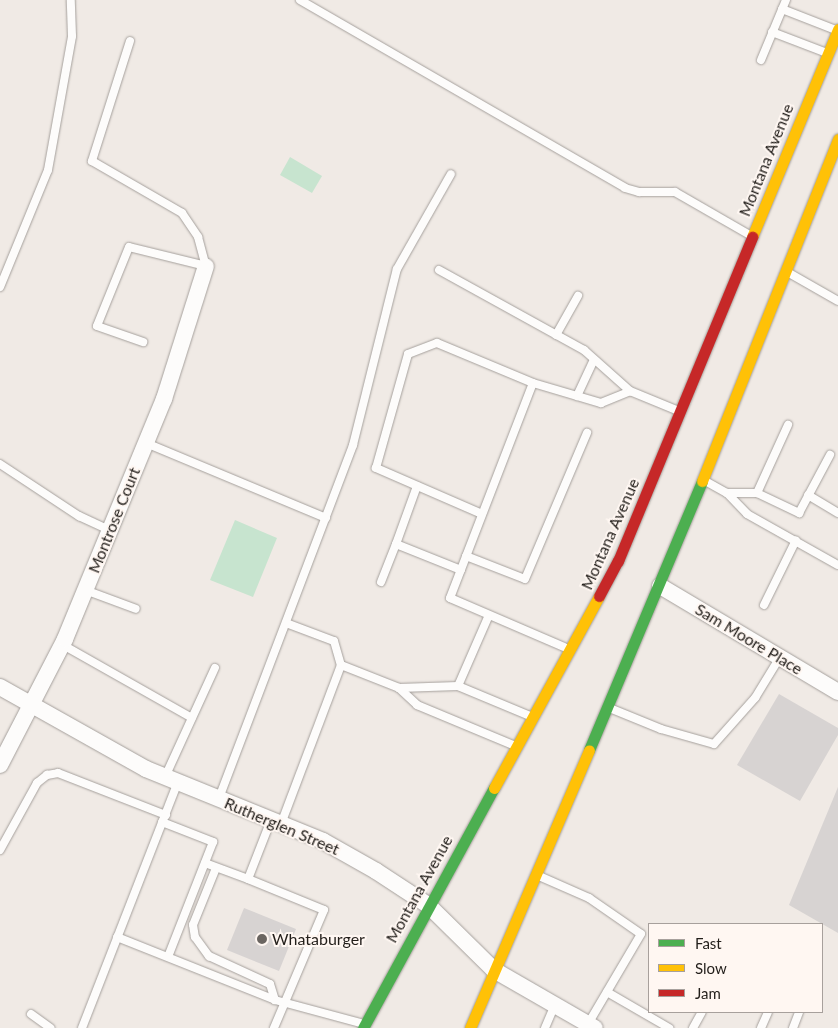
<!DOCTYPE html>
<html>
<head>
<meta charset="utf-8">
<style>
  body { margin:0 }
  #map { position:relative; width:838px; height:1028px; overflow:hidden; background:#f0eae5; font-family:Lato,sans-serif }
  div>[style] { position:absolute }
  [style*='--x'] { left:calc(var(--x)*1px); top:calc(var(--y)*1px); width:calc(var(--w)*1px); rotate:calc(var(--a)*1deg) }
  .green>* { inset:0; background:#c7e4cf }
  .building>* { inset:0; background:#d7d3d2 }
  .roads { filter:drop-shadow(0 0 1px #a5a09c) drop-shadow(0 0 1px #a5a09c) }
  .lane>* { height:8px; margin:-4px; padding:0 4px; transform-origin:4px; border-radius:4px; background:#fdfcfb }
  .street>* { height:16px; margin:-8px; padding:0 8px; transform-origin:8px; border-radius:8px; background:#fdfcfb }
  .fast>* { height:11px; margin:-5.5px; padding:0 5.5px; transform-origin:5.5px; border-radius:5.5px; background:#4caf50 }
  .slow>* { height:11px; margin:-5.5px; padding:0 5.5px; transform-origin:5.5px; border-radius:5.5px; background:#ffc107 }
  .jam>* { height:11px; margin:-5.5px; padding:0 5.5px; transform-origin:5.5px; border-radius:5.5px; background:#c62828 }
  .dots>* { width:14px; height:14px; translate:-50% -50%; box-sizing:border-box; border:2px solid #fff7f2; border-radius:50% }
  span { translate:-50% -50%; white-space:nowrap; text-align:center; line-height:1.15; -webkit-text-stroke:4px #fff7f2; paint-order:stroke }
  .street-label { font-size:16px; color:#221e1a }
  .poi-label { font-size:16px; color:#221e1a }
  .left { translate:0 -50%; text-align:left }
  .legend { position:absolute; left:648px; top:923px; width:175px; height:90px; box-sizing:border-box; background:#fff7f2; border:1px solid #a7a09c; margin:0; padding:6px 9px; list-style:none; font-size:15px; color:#221e1a }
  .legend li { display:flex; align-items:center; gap:10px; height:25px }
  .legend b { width:25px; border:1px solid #a7a09c }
</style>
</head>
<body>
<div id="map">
  <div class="green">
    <div style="clip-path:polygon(290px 157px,322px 176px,312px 193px,280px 175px)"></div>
    <div style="clip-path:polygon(235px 520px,277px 538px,253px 597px,210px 580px)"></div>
  </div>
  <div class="building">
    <div style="clip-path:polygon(779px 694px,838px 728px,838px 735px,800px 801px,737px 765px)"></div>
    <div style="clip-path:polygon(838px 787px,838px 933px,789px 905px)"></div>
    <div style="clip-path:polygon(244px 908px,296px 929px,279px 971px,227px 950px)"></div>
  </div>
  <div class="roads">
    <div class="lane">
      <div style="--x:300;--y:0;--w:375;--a:30"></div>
      <div style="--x:625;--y:188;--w:15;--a:16"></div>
      <div style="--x:639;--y:192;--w:36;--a:0"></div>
      <div style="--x:675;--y:192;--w:84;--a:29.9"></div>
      <div style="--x:782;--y:9;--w:55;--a:21.4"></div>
      <div style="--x:772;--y:32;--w:56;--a:21"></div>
      <div style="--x:130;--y:41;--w:126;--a:107.6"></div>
      <div style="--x:92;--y:161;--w:104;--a:30"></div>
      <div style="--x:182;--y:213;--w:29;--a:56"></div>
      <div style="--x:198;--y:237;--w:30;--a:75"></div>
      <div style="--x:206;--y:266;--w:79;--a:-166.1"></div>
      <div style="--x:129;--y:247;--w:85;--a:112.1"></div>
      <div style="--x:97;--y:326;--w:49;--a:19.2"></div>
      <div style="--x:761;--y:60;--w:65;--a:-67.4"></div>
      <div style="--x:439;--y:270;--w:166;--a:28.9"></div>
      <div style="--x:584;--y:350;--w:62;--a:41.7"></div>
      <div style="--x:630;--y:391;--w:50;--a:22.4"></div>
      <div style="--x:789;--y:273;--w:56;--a:29.7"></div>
      <div style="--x:0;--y:287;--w:126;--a:-67.7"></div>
      <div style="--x:48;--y:170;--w:136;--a:-79.8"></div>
      <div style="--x:72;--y:36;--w:36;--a:-92"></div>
      <div style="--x:556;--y:335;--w:45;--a:-60.6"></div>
      <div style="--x:577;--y:396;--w:40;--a:-65"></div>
      <div style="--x:146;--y:443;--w:195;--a:22.6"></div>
      <div style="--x:0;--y:464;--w:95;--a:33.4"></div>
      <div style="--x:79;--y:516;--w:33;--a:25"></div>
      <div style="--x:707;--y:482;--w:23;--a:29"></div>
      <div style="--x:727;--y:493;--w:30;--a:0"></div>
      <div style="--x:757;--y:493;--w:47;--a:25.5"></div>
      <div style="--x:799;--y:513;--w:66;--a:-61.9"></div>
      <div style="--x:417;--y:486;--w:62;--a:109.9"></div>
      <div style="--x:396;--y:544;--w:70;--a:21.8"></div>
      <div style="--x:727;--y:493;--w:29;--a:46"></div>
      <div style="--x:747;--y:514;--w:104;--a:29.3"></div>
      <div style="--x:757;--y:493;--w:75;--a:-65.5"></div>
      <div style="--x:808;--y:495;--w:35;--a:31"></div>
      <div style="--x:482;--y:514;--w:116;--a:-156.5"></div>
      <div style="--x:376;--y:468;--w:118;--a:-74.3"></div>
      <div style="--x:408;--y:354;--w:31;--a:-21"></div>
      <div style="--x:437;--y:343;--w:104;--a:22.6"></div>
      <div style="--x:466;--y:556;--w:63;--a:21.3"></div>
      <div style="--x:525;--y:579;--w:159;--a:-67"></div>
      <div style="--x:381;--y:582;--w:41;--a:-68.5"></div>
      <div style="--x:85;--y:590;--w:54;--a:20.4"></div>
      <div style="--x:764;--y:605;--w:72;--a:-63.8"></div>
      <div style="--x:286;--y:623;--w:51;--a:20.6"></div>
      <div style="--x:334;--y:641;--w:25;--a:74"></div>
      <div style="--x:63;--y:645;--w:148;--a:29.5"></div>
      <div style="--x:564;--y:647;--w:124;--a:-156.7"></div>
      <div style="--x:450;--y:598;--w:230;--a:-68.9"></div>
      <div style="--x:533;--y:383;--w:71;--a:16.4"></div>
      <div style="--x:601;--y:403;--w:31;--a:-22"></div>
      <div style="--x:458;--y:686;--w:77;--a:-66.4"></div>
      <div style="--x:399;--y:688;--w:59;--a:-1.9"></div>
      <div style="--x:458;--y:686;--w:78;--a:22.6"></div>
      <div style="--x:612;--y:709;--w:53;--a:22.2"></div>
      <div style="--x:661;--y:729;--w:55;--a:15.8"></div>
      <div style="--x:714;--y:744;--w:62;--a:-48.3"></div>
      <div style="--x:755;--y:698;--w:48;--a:-58.6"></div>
      <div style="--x:165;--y:777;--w:120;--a:-65.4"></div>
      <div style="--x:219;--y:798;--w:378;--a:-69.2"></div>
      <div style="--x:353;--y:445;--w:181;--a:-76"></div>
      <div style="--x:397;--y:269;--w:109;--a:-60.4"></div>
      <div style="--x:271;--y:820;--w:63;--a:111.3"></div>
      <div style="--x:248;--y:879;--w:82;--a:22.2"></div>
      <div style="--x:324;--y:910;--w:128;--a:113"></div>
      <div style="--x:162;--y:822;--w:55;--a:21.4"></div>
      <div style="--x:213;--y:842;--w:123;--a:111.4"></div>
      <div style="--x:281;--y:824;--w:170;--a:-69.3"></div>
      <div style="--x:341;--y:665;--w:62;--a:21.6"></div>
      <div style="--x:399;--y:688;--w:25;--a:43"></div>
      <div style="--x:417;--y:705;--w:104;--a:22.6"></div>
      <div style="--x:0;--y:850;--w:77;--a:-61.1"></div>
      <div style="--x:37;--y:783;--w:13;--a:-39"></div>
      <div style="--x:47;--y:775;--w:11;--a:-10"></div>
      <div style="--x:58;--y:773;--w:116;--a:21.3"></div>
      <div style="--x:205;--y:863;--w:46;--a:20.4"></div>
      <div style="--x:216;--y:868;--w:61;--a:112"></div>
      <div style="--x:193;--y:925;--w:12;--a:81"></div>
      <div style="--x:195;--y:937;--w:24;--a:54"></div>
      <div style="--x:209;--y:956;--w:67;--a:24.7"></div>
      <div style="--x:270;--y:984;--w:17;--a:73"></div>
      <div style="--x:539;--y:876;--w:55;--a:23.7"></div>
      <div style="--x:589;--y:898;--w:63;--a:34.7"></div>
      <div style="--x:641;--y:934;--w:104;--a:120.5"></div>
      <div style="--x:117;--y:937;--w:170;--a:21.7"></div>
      <div style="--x:275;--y:1000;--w:88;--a:15.1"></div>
      <div style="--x:607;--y:992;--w:72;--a:30.1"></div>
      <div style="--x:31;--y:1014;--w:24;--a:36"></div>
      <div style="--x:82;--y:1028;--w:264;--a:-68.7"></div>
      <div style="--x:545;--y:1028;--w:25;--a:-67"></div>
      <div style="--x:693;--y:1028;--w:18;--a:-61"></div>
      <div style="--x:761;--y:1028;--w:17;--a:-66"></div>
      <div style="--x:793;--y:1028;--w:17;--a:-69"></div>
    </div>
    <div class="street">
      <div style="--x:660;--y:586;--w:207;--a:30.8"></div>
      <div style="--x:0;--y:687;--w:167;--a:29.3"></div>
      <div style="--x:146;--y:769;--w:191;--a:22.1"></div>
      <div style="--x:323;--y:841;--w:61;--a:29.5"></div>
      <div style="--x:376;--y:871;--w:62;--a:33.2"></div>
      <div style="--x:428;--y:905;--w:93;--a:44.6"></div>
      <div style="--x:494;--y:970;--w:116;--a:29.9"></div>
      <div style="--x:0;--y:765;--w:142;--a:-62.7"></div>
      <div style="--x:65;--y:639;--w:260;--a:-67.6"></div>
      <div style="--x:164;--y:399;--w:139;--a:-72.5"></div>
    </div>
    <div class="fast">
      <div style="--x:589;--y:750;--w:292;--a:-67.2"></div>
      <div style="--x:363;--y:1028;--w:273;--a:-61.4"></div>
    </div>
    <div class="slow">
      <div style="--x:752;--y:237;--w:225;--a:-67.5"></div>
      <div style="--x:702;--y:481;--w:368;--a:-68.3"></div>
      <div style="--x:494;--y:788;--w:219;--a:-61.3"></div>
      <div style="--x:470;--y:1028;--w:302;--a:-66.8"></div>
    </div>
    <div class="jam">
      <div style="--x:599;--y:596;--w:40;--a:-62"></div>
      <div style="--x:618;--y:561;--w:351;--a:-67.5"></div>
    </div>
  </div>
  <div class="dots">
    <div style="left:262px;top:939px;background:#6a6561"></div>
  </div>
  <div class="street-label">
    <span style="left:766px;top:160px;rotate:-68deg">Montana Avenue</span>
    <span style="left:114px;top:520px;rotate:-68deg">Montrose Court</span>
    <span style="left:610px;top:534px;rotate:-66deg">Montana Avenue</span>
    <span style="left:749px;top:639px;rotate:31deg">Sam Moore Place</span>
    <span style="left:282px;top:826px;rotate:23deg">Rutherglen Street</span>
    <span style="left:419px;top:889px;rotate:-61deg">Montana Avenue</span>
  </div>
  <div class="poi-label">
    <span class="left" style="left:272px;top:939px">Whataburger</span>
  </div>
  <ul class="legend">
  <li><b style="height:6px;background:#4caf50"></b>Fast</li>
  <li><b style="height:6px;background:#ffc107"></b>Slow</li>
  <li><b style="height:6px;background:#c62828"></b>Jam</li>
  </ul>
</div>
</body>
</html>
